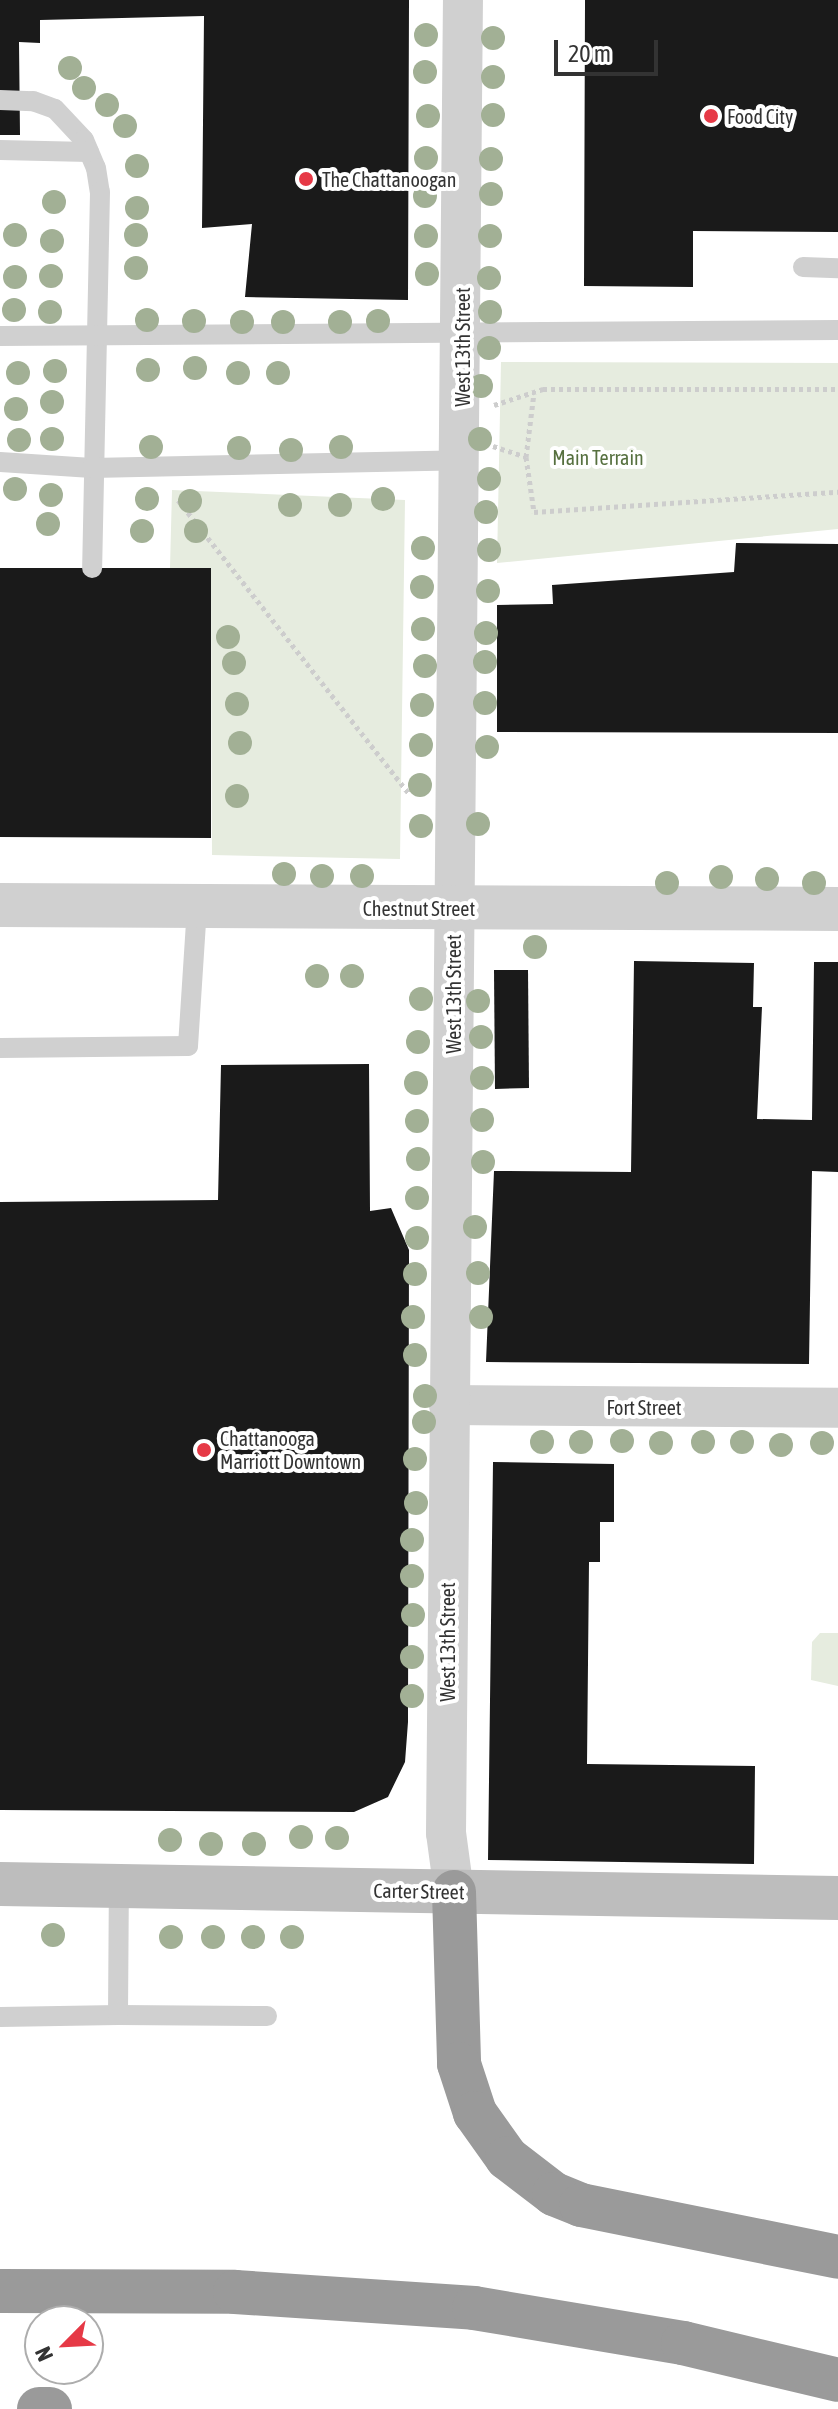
<!DOCTYPE html>
<html>
<head>
<meta charset="utf-8">
<style>
  body { margin:0 }
  #map { position:relative; width:838px; height:2409px; overflow:hidden; background:#fff; font-family:"Asap Condensed",sans-serif }
  div>[style] { position:absolute }
  [style*='--x'] { left:calc(var(--x)*1px); top:calc(var(--y)*1px); width:calc(var(--w)*1px); rotate:calc(var(--a)*1deg) }
  .green>* { inset:0; background:#e6ecdf }
  .building>* { inset:0; background:#1a1a1a }
  .path>* { height:5px; margin-top:-2.5px; transform-origin:0; background:repeating-linear-gradient(90deg,#cdcdcd 0 4px,transparent 0 8px) }
  .service>* { height:20px; margin:-10px; padding:0 10px; transform-origin:10px; border-radius:10px; background:#d0d0d0 }
  .minor>* { height:40px; margin:-20px; padding:0 20px; transform-origin:20px; border-radius:20px; background:#d0d0d0 }
  .tertiary>* { height:44px; margin:-22px; padding:0 22px; transform-origin:22px; border-radius:22px; background:#d0d0d0 }
  .secondary>* { height:44px; margin:-22px; padding:0 22px; transform-origin:22px; border-radius:22px; background:#bdbdbd }
  .motorway>* { height:44px; margin:-22px; padding:0 22px; transform-origin:22px; border-radius:22px; background:#9a9a9a }
  .trees>* { width:24px; height:24px; margin:-12px; border-radius:50%; background:#a2b095 }
  .dots>* { width:22px; height:22px; translate:-50% -50%; box-sizing:border-box; border:4px solid #fff; border-radius:50% }
  span { translate:-50% -50%; white-space:nowrap; text-align:center; line-height:1.15; -webkit-text-stroke:8px #fff; paint-order:stroke }
  .poi-label { font-size:20px; color:#333 }
  .left { translate:0 -50%; text-align:left }
  .street-label { font-size:20px; color:#333 }
  .park-label { font-size:20px; color:#56703f }
  .north { position:absolute; left:24px; top:2305px; width:80px; height:80px; box-sizing:border-box; background:#fff; border:2px solid #adadad; border-radius:50%; rotate:246deg; font-size:22px; font-weight:700; line-height:32px; text-align:center; color:#333 }
  .north::after { content:''; display:block; margin:auto; width:28px; height:36px; background:#e63946; clip-path:polygon(50% 0,100% 100%,50% 72%,0 100%) }
  .scale { position:absolute; left:554px; top:40px; width:104px; height:36px; box-sizing:border-box; border:4px solid #333; border-top:0; padding-left:10px; font-size:24px; line-height:28px; white-space:nowrap; color:#333; -webkit-text-stroke:6px #fff; paint-order:stroke }
</style>
</head>
<body>
<div id="map">
  <div class="green">
    <div style="clip-path:polygon(501px 362px,838px 363px,838px 529px,497px 563px)"></div>
    <div style="clip-path:polygon(172px 490px,405px 500px,400px 859px,212px 855px,211px 568px,170px 568px)"></div>
    <div style="clip-path:polygon(820px 1633px,838px 1633px,838px 1686px,811px 1680px,812px 1642px)"></div>
  </div>
  <div class="building">
    <div style="clip-path:polygon(0 0,409px 0,408px 300px,245px 297px,252px 224px,202px 228px,204px 16px,40px 20px,40px 43px,19px 42px,20px 135px,0 135px)"></div>
    <div style="clip-path:polygon(585px 0,838px 0,838px 232px,693px 231px,693px 287px,584px 286px)"></div>
    <div style="clip-path:polygon(736px 543px,838px 544px,838px 733px,497px 732px,497px 605px,553px 604px,552px 585px,734px 572px)"></div>
    <div style="clip-path:polygon(0 568px,211px 568px,211px 838px,0 837px)"></div>
    <div style="clip-path:polygon(634px 961px,754px 963px,753px 1007px,762px 1007px,757px 1119px,812px 1120px,814px 962px,838px 962px,838px 1172px,812px 1171px,809px 1364px,486px 1362px,494px 1171px,631px 1172px)"></div>
    <div style="clip-path:polygon(494px 970px,528px 970px,529px 1088px,495px 1089px)"></div>
    <div style="clip-path:polygon(369px 1064px,370px 1211px,391px 1208px,409px 1250px,408px 1722px,405px 1762px,388px 1797px,354px 1812px,0 1810px,0 1202px,218px 1200px,221px 1065px)"></div>
    <div style="clip-path:polygon(493px 1462px,614px 1464px,614px 1522px,600px 1522px,600px 1562px,589px 1562px,587px 1764px,755px 1766px,754px 1864px,488px 1860px)"></div>
  </div>
  <div class="path">
    <div style="--x:494;--y:405;--w:52;--a:-18.1"></div>
    <div style="--x:543;--y:389;--w:295;--a:0"></div>
    <div style="--x:493;--y:446;--w:35;--a:18"></div>
    <div style="--x:526;--y:457;--w:56;--a:81.7"></div>
    <div style="--x:534;--y:512;--w:305;--a:-3.8"></div>
    <div style="--x:526;--y:457;--w:64;--a:-82.9"></div>
    <div style="--x:178;--y:500;--w:375;--a:51.8"></div>
  </div>
  <div class="service">
    <div style="--x:0;--y:100;--w:33;--a:2"></div>
    <div style="--x:33;--y:101;--w:23;--a:20"></div>
    <div style="--x:55;--y:109;--w:42;--a:46.9"></div>
    <div style="--x:84;--y:140;--w:30;--a:67"></div>
    <div style="--x:96;--y:168;--w:24;--a:81"></div>
    <div style="--x:100;--y:192;--w:376;--a:91.2"></div>
    <div style="--x:0;--y:150;--w:89;--a:1.3"></div>
    <div style="--x:803;--y:267;--w:35;--a:2"></div>
    <div style="--x:0;--y:336;--w:838;--a:-0.41"></div>
    <div style="--x:0;--y:462;--w:92;--a:3.7"></div>
    <div style="--x:92;--y:468;--w:370;--a:-1.2"></div>
    <div style="--x:0;--y:1048;--w:188;--a:-0.6"></div>
    <div style="--x:188;--y:1046;--w:139;--a:-86.3"></div>
    <div style="--x:118;--y:2015;--w:149;--a:0.4"></div>
    <div style="--x:0;--y:2017;--w:118;--a:-1"></div>
    <div style="--x:118;--y:2015;--w:130;--a:-89.6"></div>
  </div>
  <div class="minor">
    <div style="--x:449;--y:1405;--w:389;--a:0.4"></div>
    <div style="--x:454;--y:1892;--w:60;--a:-97.7"></div>
    <div style="--x:446;--y:1833;--w:1833;--a:-89.47"></div>
  </div>
  <div class="tertiary">
    <div style="--x:0;--y:905;--w:838;--a:0.27"></div>
  </div>
  <div class="secondary">
    <div style="--x:0;--y:1884;--w:838;--a:0.96"></div>
  </div>
  <div class="motorway">
    <div style="--x:454;--y:1892;--w:172;--a:88.3"></div>
    <div style="--x:459;--y:2064;--w:52;--a:71.9"></div>
    <div style="--x:475;--y:2113;--w:55;--a:54.6"></div>
    <div style="--x:507;--y:2158;--w:59;--a:37.5"></div>
    <div style="--x:554;--y:2194;--w:29;--a:22"></div>
    <div style="--x:581;--y:2205;--w:262;--a:11.4"></div>
    <div style="--x:0;--y:2291;--w:235;--a:0.2"></div>
    <div style="--x:235;--y:2292;--w:240;--a:3.8"></div>
    <div style="--x:474;--y:2308;--w:212;--a:9.5"></div>
    <div style="--x:683;--y:2343;--w:159;--a:13.4"></div>
    <div style="--x:39;--y:2409;--w:11;--a:0"></div>
  </div>
  <div class="trees">
    <div style="left:426px;top:35px"></div>
    <div style="left:493px;top:38px"></div>
    <div style="left:70px;top:68px"></div>
    <div style="left:425px;top:72px"></div>
    <div style="left:493px;top:77px"></div>
    <div style="left:84px;top:88px"></div>
    <div style="left:107px;top:105px"></div>
    <div style="left:493px;top:115px"></div>
    <div style="left:428px;top:116px"></div>
    <div style="left:125px;top:126px"></div>
    <div style="left:426px;top:158px"></div>
    <div style="left:491px;top:159px"></div>
    <div style="left:137px;top:166px"></div>
    <div style="left:491px;top:194px"></div>
    <div style="left:425px;top:196px"></div>
    <div style="left:54px;top:202px"></div>
    <div style="left:137px;top:208px"></div>
    <div style="left:15px;top:235px"></div>
    <div style="left:136px;top:235px"></div>
    <div style="left:426px;top:236px"></div>
    <div style="left:490px;top:236px"></div>
    <div style="left:52px;top:241px"></div>
    <div style="left:136px;top:268px"></div>
    <div style="left:427px;top:274px"></div>
    <div style="left:51px;top:276px"></div>
    <div style="left:15px;top:277px"></div>
    <div style="left:489px;top:278px"></div>
    <div style="left:14px;top:310px"></div>
    <div style="left:50px;top:312px"></div>
    <div style="left:490px;top:312px"></div>
    <div style="left:147px;top:320px"></div>
    <div style="left:194px;top:321px"></div>
    <div style="left:378px;top:321px"></div>
    <div style="left:242px;top:322px"></div>
    <div style="left:283px;top:322px"></div>
    <div style="left:340px;top:322px"></div>
    <div style="left:489px;top:348px"></div>
    <div style="left:195px;top:368px"></div>
    <div style="left:148px;top:370px"></div>
    <div style="left:55px;top:371px"></div>
    <div style="left:18px;top:373px"></div>
    <div style="left:238px;top:373px"></div>
    <div style="left:278px;top:373px"></div>
    <div style="left:481px;top:386px"></div>
    <div style="left:52px;top:402px"></div>
    <div style="left:16px;top:409px"></div>
    <div style="left:52px;top:439px"></div>
    <div style="left:480px;top:439px"></div>
    <div style="left:19px;top:440px"></div>
    <div style="left:151px;top:447px"></div>
    <div style="left:341px;top:447px"></div>
    <div style="left:239px;top:448px"></div>
    <div style="left:291px;top:450px"></div>
    <div style="left:489px;top:479px"></div>
    <div style="left:15px;top:489px"></div>
    <div style="left:51px;top:495px"></div>
    <div style="left:147px;top:499px"></div>
    <div style="left:383px;top:499px"></div>
    <div style="left:190px;top:501px"></div>
    <div style="left:290px;top:505px"></div>
    <div style="left:340px;top:505px"></div>
    <div style="left:486px;top:512px"></div>
    <div style="left:48px;top:524px"></div>
    <div style="left:142px;top:531px"></div>
    <div style="left:196px;top:531px"></div>
    <div style="left:423px;top:548px"></div>
    <div style="left:489px;top:550px"></div>
    <div style="left:422px;top:587px"></div>
    <div style="left:488px;top:591px"></div>
    <div style="left:423px;top:629px"></div>
    <div style="left:486px;top:633px"></div>
    <div style="left:228px;top:637px"></div>
    <div style="left:485px;top:662px"></div>
    <div style="left:234px;top:663px"></div>
    <div style="left:425px;top:666px"></div>
    <div style="left:485px;top:703px"></div>
    <div style="left:237px;top:704px"></div>
    <div style="left:422px;top:705px"></div>
    <div style="left:240px;top:743px"></div>
    <div style="left:421px;top:745px"></div>
    <div style="left:487px;top:747px"></div>
    <div style="left:420px;top:785px"></div>
    <div style="left:237px;top:796px"></div>
    <div style="left:478px;top:824px"></div>
    <div style="left:421px;top:826px"></div>
    <div style="left:284px;top:874px"></div>
    <div style="left:322px;top:876px"></div>
    <div style="left:362px;top:876px"></div>
    <div style="left:721px;top:877px"></div>
    <div style="left:767px;top:879px"></div>
    <div style="left:667px;top:883px"></div>
    <div style="left:814px;top:883px"></div>
    <div style="left:535px;top:947px"></div>
    <div style="left:317px;top:976px"></div>
    <div style="left:352px;top:976px"></div>
    <div style="left:421px;top:999px"></div>
    <div style="left:478px;top:1001px"></div>
    <div style="left:481px;top:1037px"></div>
    <div style="left:418px;top:1042px"></div>
    <div style="left:482px;top:1078px"></div>
    <div style="left:416px;top:1083px"></div>
    <div style="left:482px;top:1120px"></div>
    <div style="left:417px;top:1121px"></div>
    <div style="left:418px;top:1159px"></div>
    <div style="left:483px;top:1162px"></div>
    <div style="left:417px;top:1198px"></div>
    <div style="left:475px;top:1227px"></div>
    <div style="left:417px;top:1238px"></div>
    <div style="left:478px;top:1273px"></div>
    <div style="left:415px;top:1274px"></div>
    <div style="left:413px;top:1317px"></div>
    <div style="left:481px;top:1317px"></div>
    <div style="left:415px;top:1355px"></div>
    <div style="left:425px;top:1396px"></div>
    <div style="left:424px;top:1422px"></div>
    <div style="left:622px;top:1441px"></div>
    <div style="left:542px;top:1442px"></div>
    <div style="left:581px;top:1442px"></div>
    <div style="left:703px;top:1442px"></div>
    <div style="left:742px;top:1442px"></div>
    <div style="left:661px;top:1443px"></div>
    <div style="left:822px;top:1443px"></div>
    <div style="left:781px;top:1445px"></div>
    <div style="left:415px;top:1459px"></div>
    <div style="left:416px;top:1503px"></div>
    <div style="left:412px;top:1540px"></div>
    <div style="left:412px;top:1576px"></div>
    <div style="left:413px;top:1615px"></div>
    <div style="left:412px;top:1657px"></div>
    <div style="left:412px;top:1696px"></div>
    <div style="left:301px;top:1837px"></div>
    <div style="left:337px;top:1838px"></div>
    <div style="left:170px;top:1840px"></div>
    <div style="left:211px;top:1844px"></div>
    <div style="left:254px;top:1844px"></div>
    <div style="left:53px;top:1935px"></div>
    <div style="left:171px;top:1937px"></div>
    <div style="left:213px;top:1937px"></div>
    <div style="left:253px;top:1937px"></div>
    <div style="left:292px;top:1937px"></div>
  </div>
  <div class="dots">
    <div style="left:711px;top:116px;background:#e63946"></div>
    <div style="left:306px;top:179px;background:#e63946"></div>
    <div style="left:204px;top:1450px;background:#e63946"></div>
  </div>
  <div class="poi-label">
    <span class="left" style="left:727px;top:116px">Food City</span>
    <span class="left" style="left:322px;top:179px">The Chattanoogan</span>
    <span class="left" style="left:220px;top:1450px">Chattanooga<br>Marriott Downtown</span>
  </div>
  <div class="street-label">
    <span style="left:462px;top:347px;rotate:-90deg">West 13th Street</span>
    <span style="left:419px;top:908px">Chestnut Street</span>
    <span style="left:453px;top:994px;rotate:-90deg">West 13th Street</span>
    <span style="left:644px;top:1407px">Fort Street</span>
    <span style="left:447px;top:1642px;rotate:-90deg">West 13th Street</span>
    <span style="left:419px;top:1891px;rotate:1deg">Carter Street</span>
  </div>
  <div class="park-label">
    <span style="left:598px;top:457px">Main Terrain</span>
  </div>
  <div class="north">N</div>
  <div class="scale">20 m</div>
</div>
</body>
</html>
